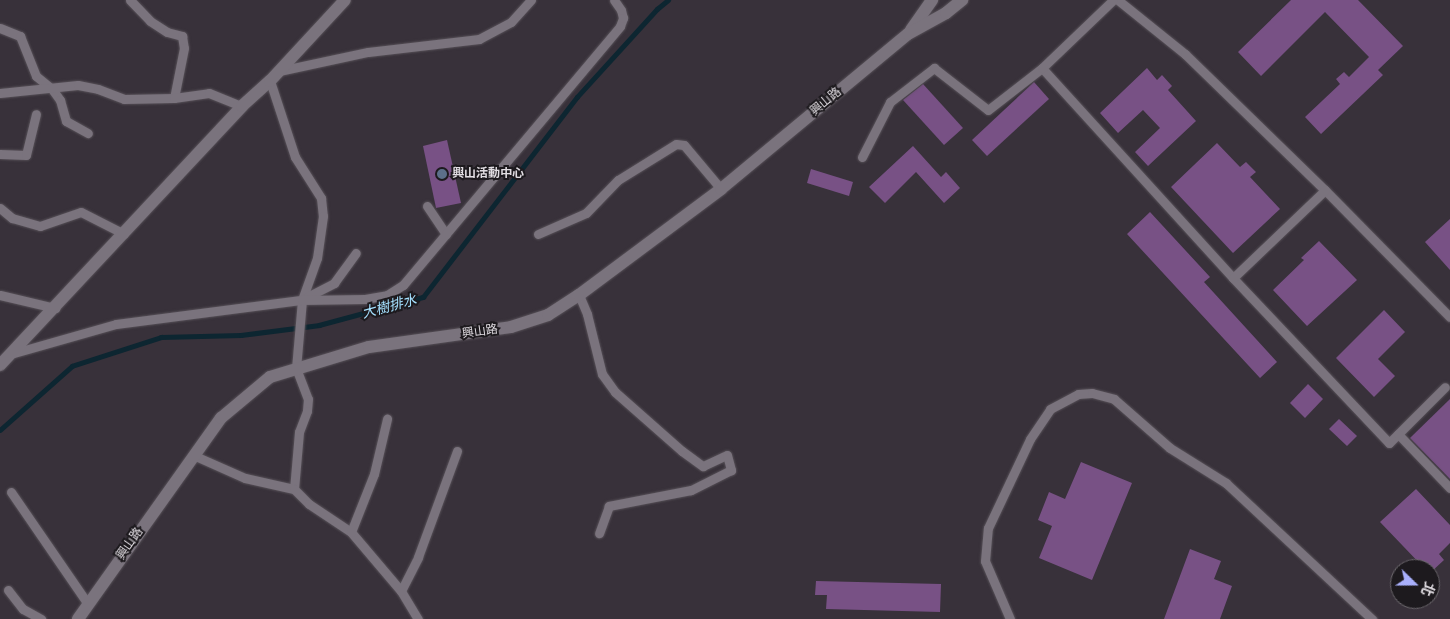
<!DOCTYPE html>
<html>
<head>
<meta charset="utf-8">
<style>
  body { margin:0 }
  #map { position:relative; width:1450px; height:619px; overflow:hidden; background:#38313a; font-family:Raleway,"Noto Sans TC",sans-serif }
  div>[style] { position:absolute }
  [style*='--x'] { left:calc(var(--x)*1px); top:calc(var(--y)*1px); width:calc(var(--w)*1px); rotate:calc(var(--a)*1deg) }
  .stream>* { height:4.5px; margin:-2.25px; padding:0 2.25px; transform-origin:2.25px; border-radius:2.25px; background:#0d2631 }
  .building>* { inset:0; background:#785185 }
  .roads { filter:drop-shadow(0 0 1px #565057) drop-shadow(0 0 1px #565057) }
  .lane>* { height:9px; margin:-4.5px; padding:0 4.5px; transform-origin:4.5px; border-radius:4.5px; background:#7a737d }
  .street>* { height:12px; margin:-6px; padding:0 6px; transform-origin:6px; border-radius:6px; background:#7a737d }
  .secondary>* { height:12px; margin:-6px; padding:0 6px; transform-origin:6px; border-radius:6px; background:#7a737d }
  .dots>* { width:14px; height:14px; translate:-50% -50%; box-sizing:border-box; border:2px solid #1d1a1e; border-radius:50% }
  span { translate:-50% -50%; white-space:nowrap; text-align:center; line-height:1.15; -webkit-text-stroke:4px #1d1a1e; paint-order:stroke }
  .street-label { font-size:12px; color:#e2dee3 }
  .poi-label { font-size:12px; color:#e2dee3; font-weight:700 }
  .left { translate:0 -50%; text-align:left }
  .water-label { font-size:14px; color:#a5e1ff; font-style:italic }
  .north { position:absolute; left:1390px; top:559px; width:50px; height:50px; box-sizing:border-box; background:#1d1a1e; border:1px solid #6c686d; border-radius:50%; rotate:112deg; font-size:14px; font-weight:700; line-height:20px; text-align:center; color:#e2dee3 }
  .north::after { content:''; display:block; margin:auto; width:18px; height:22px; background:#a9b0fc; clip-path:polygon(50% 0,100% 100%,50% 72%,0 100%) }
</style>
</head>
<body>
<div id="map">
  <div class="stream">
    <div style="--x:0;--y:430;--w:96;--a:-41.6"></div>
    <div style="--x:72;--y:366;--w:94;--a:-18"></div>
    <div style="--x:161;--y:337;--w:80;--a:-1.4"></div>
    <div style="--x:241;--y:335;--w:79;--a:-7.3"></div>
    <div style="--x:319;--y:325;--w:108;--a:-15.1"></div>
    <div style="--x:423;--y:297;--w:252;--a:-52.4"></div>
    <div style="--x:577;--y:97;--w:119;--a:-47.7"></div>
    <div style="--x:657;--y:9;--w:14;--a:-39"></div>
  </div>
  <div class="building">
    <div style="clip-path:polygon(1291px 0,1358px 0,1403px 46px,1378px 70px,1383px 75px,1321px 134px,1305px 117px,1340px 84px,1336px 79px,1344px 72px,1349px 77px,1369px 57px,1325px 12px,1261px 76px,1238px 52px)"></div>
    <div style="clip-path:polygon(1147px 68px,1157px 80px,1162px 75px,1172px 86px,1168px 90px,1196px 121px,1148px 166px,1135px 152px,1160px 128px,1143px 110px,1118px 133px,1100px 113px)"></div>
    <div style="clip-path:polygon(1034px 82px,1049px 99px,987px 156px,972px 140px)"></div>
    <div style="clip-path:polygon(923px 84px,963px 128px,944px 145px,903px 100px)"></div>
    <div style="clip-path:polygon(447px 140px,461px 203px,436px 208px,423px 146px)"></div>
    <div style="clip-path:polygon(1217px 143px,1240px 167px,1246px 162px,1256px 172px,1250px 177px,1280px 209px,1233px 253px,1171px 187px)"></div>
    <div style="clip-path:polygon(913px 146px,941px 177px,946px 172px,960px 188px,944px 203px,916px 172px,885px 203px,869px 187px)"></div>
    <div style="clip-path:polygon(811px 169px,853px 182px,849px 196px,807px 183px)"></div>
    <div style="clip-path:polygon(1150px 212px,1210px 277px,1204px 282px,1277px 362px,1260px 378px,1127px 234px)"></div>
    <div style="clip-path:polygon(1450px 219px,1450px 270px,1425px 242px)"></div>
    <div style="clip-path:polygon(1319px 241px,1357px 280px,1307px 326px,1273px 290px,1304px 260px,1301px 258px)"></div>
    <div style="clip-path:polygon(1384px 310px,1405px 332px,1378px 359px,1395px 376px,1374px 397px,1336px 358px)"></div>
    <div style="clip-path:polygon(1308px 384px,1323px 399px,1305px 418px,1290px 403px)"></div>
    <div style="clip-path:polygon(1450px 399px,1450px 479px,1410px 438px)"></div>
    <div style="clip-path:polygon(1339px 419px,1357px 436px,1347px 446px,1329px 429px)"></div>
    <div style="clip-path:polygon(1081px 462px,1132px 483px,1092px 580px,1039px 558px,1052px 526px,1038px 520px,1049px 492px,1065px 499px)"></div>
    <div style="clip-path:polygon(1416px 489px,1450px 525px,1450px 543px,1439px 554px,1444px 560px,1430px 573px,1430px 569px,1425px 569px,1380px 522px)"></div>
    <div style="clip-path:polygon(1190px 549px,1221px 561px,1214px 579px,1232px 586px,1220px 619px,1164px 619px)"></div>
    <div style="clip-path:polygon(816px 581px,941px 584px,940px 612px,826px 609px,827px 595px,815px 595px)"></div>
  </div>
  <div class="roads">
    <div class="lane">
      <div style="--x:130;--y:0;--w:29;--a:46"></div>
      <div style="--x:150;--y:21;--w:20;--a:33"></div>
      <div style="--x:167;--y:32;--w:16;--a:15"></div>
      <div style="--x:182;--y:36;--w:12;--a:81"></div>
      <div style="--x:184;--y:48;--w:51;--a:101.3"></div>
      <div style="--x:1118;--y:0;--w:86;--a:38.9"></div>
      <div style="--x:1185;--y:54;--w:195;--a:44.2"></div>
      <div style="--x:1325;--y:190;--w:178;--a:45.5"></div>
      <div style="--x:0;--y:28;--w:22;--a:22"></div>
      <div style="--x:20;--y:36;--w:43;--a:68.2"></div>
      <div style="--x:36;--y:76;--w:21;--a:39"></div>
      <div style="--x:52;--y:89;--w:14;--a:54"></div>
      <div style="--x:60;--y:100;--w:22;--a:74"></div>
      <div style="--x:66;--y:121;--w:25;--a:29"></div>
      <div style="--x:1042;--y:68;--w:284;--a:47.7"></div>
      <div style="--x:1233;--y:278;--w:227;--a:46.6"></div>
      <div style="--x:1389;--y:443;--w:79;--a:-45"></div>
      <div style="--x:279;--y:71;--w:91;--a:-12.1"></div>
      <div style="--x:368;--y:52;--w:112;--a:-6.7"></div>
      <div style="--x:479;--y:39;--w:36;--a:-28"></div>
      <div style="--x:511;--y:22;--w:30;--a:-48"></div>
      <div style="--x:270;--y:81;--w:80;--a:71.8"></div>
      <div style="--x:295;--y:157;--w:49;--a:57.6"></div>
      <div style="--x:321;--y:198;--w:18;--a:84"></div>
      <div style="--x:323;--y:216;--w:42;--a:98.1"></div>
      <div style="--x:317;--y:258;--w:45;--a:109.7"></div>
      <div style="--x:302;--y:300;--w:68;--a:95"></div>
      <div style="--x:296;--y:368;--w:33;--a:69"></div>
      <div style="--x:308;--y:399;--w:12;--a:95"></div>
      <div style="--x:307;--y:411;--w:22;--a:111"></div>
      <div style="--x:299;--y:432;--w:57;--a:95"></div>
      <div style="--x:0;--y:93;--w:78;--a:-5.9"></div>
      <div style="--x:78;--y:85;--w:20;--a:11"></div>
      <div style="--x:98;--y:89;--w:28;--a:21"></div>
      <div style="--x:124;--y:99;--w:50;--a:-1.1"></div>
      <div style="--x:174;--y:98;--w:35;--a:-8"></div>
      <div style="--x:209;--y:93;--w:35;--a:22"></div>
      <div style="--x:0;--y:154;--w:26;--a:2"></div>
      <div style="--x:26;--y:155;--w:42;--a:-76.3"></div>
      <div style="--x:862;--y:157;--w:62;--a:-63"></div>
      <div style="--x:890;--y:102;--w:56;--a:-37.7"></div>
      <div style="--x:934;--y:68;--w:68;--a:37.9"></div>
      <div style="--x:988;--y:110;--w:68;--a:-37.9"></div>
      <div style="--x:1042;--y:68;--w:98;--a:-43.8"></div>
      <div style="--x:427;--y:206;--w:34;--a:56"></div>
      <div style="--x:0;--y:208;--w:16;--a:40"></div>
      <div style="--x:12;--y:218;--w:29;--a:16"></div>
      <div style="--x:40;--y:226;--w:43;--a:-18.9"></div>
      <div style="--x:81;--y:212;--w:48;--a:27.1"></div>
      <div style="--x:538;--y:234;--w:52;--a:-23.6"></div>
      <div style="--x:586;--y:213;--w:46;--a:-45.9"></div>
      <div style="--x:618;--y:180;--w:68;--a:-31.8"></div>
      <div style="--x:676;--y:144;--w:8;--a:7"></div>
      <div style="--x:684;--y:145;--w:57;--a:49.9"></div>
      <div style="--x:1233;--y:278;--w:127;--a:-43.7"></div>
      <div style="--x:0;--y:295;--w:57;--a:13.3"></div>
      <div style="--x:579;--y:295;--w:21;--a:67"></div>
      <div style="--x:587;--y:314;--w:62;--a:76"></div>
      <div style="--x:602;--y:374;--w:22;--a:54"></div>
      <div style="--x:615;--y:392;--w:89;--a:41.4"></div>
      <div style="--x:682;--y:451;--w:26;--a:36"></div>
      <div style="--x:703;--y:466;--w:26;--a:-25"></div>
      <div style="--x:727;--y:455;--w:16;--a:75"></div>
      <div style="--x:731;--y:470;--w:45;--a:153.4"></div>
      <div style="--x:691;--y:490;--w:84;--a:169"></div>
      <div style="--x:609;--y:506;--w:29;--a:110"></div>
      <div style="--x:305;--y:298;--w:33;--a:-27"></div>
      <div style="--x:334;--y:283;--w:37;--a:-54"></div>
      <div style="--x:14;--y:353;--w:106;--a:-15.9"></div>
      <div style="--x:116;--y:324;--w:188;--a:-7.4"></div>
      <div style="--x:302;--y:300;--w:63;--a:-0.9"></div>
      <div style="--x:365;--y:299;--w:22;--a:-10"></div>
      <div style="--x:387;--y:295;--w:19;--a:-32"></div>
      <div style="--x:403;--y:285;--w:338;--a:-50"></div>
      <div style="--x:620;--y:26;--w:9;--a:-69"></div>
      <div style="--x:623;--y:18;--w:8;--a:-104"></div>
      <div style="--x:621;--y:10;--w:12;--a:-125"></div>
      <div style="--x:1398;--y:434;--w:75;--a:46.1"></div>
      <div style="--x:193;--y:455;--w:57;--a:23.9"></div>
      <div style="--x:245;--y:478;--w:50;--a:12.7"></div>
      <div style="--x:294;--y:489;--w:21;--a:45"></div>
      <div style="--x:309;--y:504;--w:50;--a:33.7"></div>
      <div style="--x:351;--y:532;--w:77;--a:49.7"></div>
      <div style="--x:401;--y:591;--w:33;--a:59"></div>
      <div style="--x:11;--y:492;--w:136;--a:55.5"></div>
      <div style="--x:351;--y:532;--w:62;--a:-68.4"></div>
      <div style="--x:374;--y:474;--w:57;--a:-76.7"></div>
      <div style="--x:8;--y:590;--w:24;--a:52"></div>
      <div style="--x:23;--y:609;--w:21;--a:29"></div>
      <div style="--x:401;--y:591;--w:38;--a:-63"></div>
      <div style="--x:418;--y:557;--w:113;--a:-69.8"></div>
      <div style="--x:1010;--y:619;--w:63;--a:-113.3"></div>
      <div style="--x:985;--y:561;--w:33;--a:-85"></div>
      <div style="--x:988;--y:528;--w:98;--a:-64.7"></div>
      <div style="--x:1030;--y:439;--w:36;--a:-56"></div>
      <div style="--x:1050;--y:409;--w:32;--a:-28"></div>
      <div style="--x:1078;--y:394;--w:14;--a:-4"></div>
      <div style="--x:1092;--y:393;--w:23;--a:15"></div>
      <div style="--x:1114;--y:399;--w:74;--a:41.2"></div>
      <div style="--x:1170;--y:448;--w:66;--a:32"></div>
      <div style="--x:1226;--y:483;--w:200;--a:43"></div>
    </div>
    <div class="street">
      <div style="--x:0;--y:365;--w:354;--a:-46.9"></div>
      <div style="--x:242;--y:106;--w:38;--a:-42"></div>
      <div style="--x:270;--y:81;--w:110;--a:-47.2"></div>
    </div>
    <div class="secondary">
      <div style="--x:911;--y:30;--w:37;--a:-55"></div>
      <div style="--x:78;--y:619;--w:247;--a:-54.6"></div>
      <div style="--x:221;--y:418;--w:64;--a:-39.9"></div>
      <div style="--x:270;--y:377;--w:103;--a:-16.9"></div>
      <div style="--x:369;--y:347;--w:143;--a:-8"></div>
      <div style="--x:511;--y:327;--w:39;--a:-18"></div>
      <div style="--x:548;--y:315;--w:37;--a:-33"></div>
      <div style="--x:579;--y:295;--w:177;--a:-36.7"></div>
      <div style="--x:721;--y:189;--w:243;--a:-39.7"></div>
      <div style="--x:908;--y:34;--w:43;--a:-28.9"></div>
      <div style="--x:946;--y:13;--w:21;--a:-39"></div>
    </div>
  </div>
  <div class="dots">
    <div style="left:442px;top:174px;background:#5c6f8a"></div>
  </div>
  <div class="street-label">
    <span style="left:826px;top:102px;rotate:-40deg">興山路</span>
    <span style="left:480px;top:332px;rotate:-8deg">興山路</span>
    <span style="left:130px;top:544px;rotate:-55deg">興山路</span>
  </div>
  <div class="poi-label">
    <span class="left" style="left:452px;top:174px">興山活動中心</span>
  </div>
  <div class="water-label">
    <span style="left:389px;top:306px;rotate:-15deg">大樹排水</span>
  </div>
  <div class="north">北</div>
</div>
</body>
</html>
